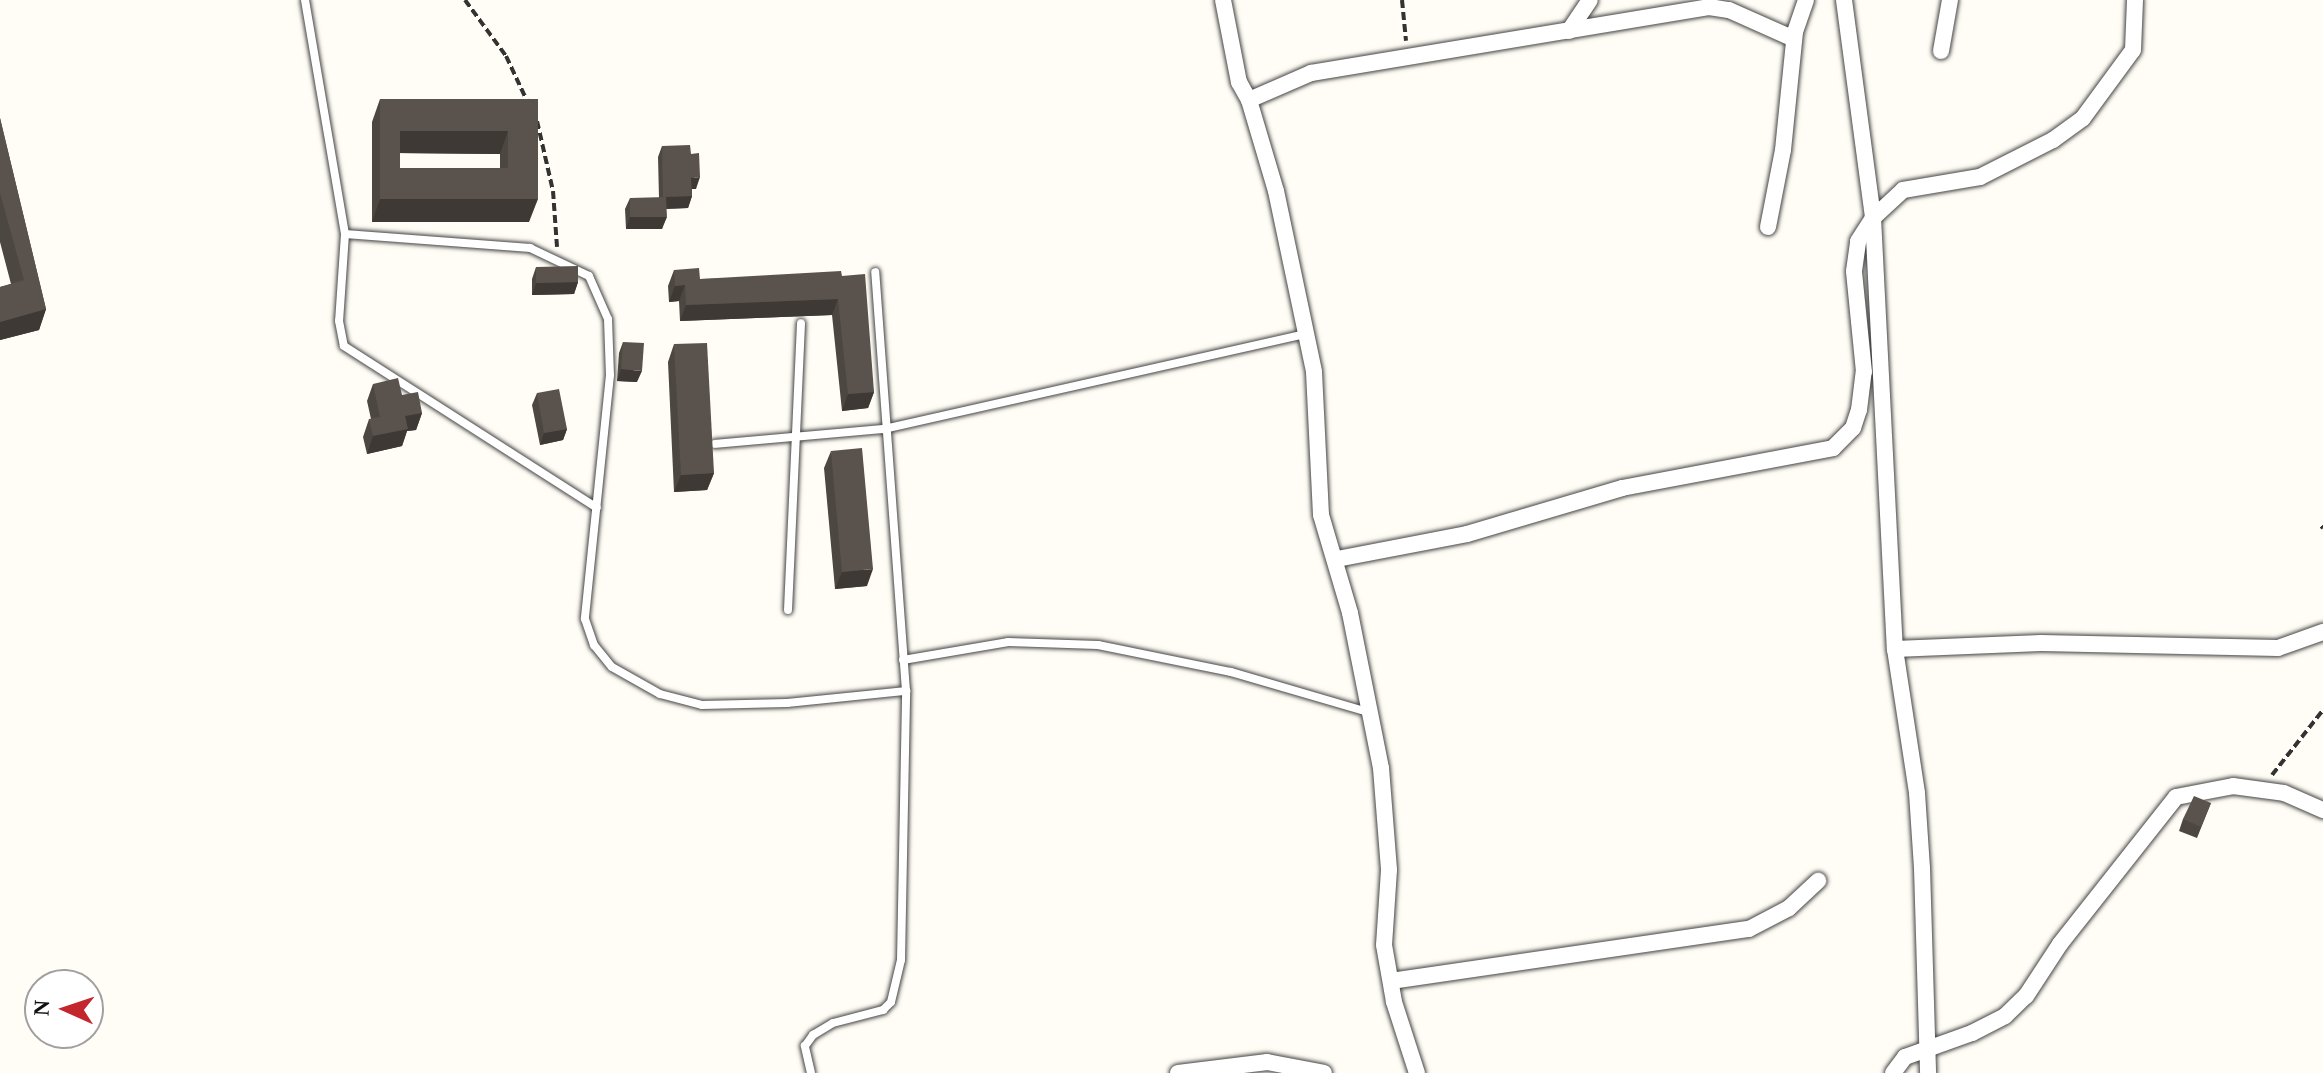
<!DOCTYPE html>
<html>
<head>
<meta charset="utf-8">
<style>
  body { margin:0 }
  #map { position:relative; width:2323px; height:1073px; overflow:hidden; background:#fffdf5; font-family:"Times New Roman",serif }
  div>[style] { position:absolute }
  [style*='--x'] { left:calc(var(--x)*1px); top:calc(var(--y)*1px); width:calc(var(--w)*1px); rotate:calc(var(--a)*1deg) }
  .path>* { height:4px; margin-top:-2px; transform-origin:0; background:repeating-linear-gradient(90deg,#333 0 8px,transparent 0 12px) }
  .roads { filter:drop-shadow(0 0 2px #444) drop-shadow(0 0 2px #444) }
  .lane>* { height:8px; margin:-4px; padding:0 4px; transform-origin:4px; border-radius:4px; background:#fff }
  .street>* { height:16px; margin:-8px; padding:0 8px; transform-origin:8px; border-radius:8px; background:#fff }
  .wall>* { inset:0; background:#4d4742 }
  .shaded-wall>* { inset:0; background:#3f3936 }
  .building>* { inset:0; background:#5a524d }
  span { translate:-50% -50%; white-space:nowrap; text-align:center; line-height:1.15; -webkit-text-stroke:8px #fff; paint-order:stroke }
  .north { position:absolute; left:24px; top:969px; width:80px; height:80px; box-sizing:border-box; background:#fff; border:2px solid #a0a0a0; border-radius:50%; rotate:273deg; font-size:22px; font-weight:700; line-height:32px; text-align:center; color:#111 }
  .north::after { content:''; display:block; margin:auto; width:28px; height:36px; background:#c4262e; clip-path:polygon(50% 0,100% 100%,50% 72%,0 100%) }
</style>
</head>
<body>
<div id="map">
  <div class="path">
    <div style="--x:465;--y:0;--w:69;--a:53.8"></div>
    <div style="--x:506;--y:56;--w:52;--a:64.9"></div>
    <div style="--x:1402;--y:0;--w:41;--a:84.4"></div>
    <div style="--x:537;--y:121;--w:72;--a:77.1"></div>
    <div style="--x:553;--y:191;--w:56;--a:85.9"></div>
    <div style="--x:2321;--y:526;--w:3;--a:45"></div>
    <div style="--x:2272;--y:775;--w:83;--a:-51.9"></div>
  </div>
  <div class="roads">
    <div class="lane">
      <div style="--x:305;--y:0;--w:237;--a:80.3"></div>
      <div style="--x:345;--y:234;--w:87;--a:93.9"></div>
      <div style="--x:339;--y:321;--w:25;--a:79"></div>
      <div style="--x:344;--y:346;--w:300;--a:32.6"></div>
      <div style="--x:345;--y:234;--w:186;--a:4.3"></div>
      <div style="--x:530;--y:248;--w:65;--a:25.4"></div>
      <div style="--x:589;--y:276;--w:47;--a:66.2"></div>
      <div style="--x:608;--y:319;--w:56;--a:88"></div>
      <div style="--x:610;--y:375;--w:245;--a:95.9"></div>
      <div style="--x:585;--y:619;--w:28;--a:71"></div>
      <div style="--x:594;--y:645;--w:28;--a:51"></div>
      <div style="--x:612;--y:667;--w:55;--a:29.4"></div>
      <div style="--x:660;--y:694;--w:43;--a:14.7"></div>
      <div style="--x:702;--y:705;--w:85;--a:-1.3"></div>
      <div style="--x:787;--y:703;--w:120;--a:-5.8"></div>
      <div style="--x:715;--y:444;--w:170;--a:-5.1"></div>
      <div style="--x:884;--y:429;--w:433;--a:-12.7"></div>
      <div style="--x:788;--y:610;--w:287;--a:-87.4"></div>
      <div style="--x:903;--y:660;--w:107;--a:-9.7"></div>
      <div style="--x:1008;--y:642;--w:90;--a:1.9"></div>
      <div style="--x:1098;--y:645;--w:136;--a:11.5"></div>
      <div style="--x:1231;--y:672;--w:143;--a:16.3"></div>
      <div style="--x:811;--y:1073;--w:28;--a:-103"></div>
      <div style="--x:805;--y:1046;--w:14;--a:-54"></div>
      <div style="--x:813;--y:1035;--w:23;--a:-31"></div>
      <div style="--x:833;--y:1023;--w:52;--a:-14.6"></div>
      <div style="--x:883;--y:1010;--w:11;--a:-45"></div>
      <div style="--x:891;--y:1002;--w:43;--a:-76.6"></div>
      <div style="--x:901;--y:960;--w:269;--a:-88.9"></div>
      <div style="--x:906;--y:691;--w:420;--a:-94.2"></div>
    </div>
    <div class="street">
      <div style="--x:1223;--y:0;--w:84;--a:79"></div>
      <div style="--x:1239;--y:82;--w:21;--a:61"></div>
      <div style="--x:1249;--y:100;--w:95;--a:73.5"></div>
      <div style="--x:1276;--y:191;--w:185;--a:78.1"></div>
      <div style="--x:1314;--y:372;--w:143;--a:87.2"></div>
      <div style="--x:1321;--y:515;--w:102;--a:73.5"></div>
      <div style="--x:1350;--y:613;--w:158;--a:78.7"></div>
      <div style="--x:1381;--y:768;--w:102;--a:85.5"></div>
      <div style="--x:1389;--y:870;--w:75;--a:93.8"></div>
      <div style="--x:1384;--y:945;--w:58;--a:80"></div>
      <div style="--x:1394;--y:1002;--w:75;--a:72.1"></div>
      <div style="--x:1844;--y:0;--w:220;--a:82.4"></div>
      <div style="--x:1873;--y:218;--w:432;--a:87.1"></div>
      <div style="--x:1895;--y:649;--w:146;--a:81.3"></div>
      <div style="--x:1917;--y:793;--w:75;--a:86.2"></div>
      <div style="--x:1922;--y:868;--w:205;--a:88.3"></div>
      <div style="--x:1569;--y:31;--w:37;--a:-56"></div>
      <div style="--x:1941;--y:51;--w:52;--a:-80"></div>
      <div style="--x:1249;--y:100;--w:68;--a:-23.5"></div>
      <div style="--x:1311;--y:73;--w:403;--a:-9.4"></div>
      <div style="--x:1709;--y:7;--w:20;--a:9"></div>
      <div style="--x:1729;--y:10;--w:71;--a:24"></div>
      <div style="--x:1768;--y:227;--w:78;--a:-79"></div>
      <div style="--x:1783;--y:150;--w:119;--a:-84.2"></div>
      <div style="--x:1795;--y:32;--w:34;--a:-71"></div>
      <div style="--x:1337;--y:559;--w:132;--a:-10.9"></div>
      <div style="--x:1467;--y:534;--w:162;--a:-16.5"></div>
      <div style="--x:1622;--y:488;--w:215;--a:-10.7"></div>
      <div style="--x:1833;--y:448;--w:28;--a:-45"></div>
      <div style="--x:1853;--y:428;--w:19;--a:-72"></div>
      <div style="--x:1859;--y:410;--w:38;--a:-83"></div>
      <div style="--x:1864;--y:372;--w:101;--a:-95.7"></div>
      <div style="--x:1854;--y:271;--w:30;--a:-82"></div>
      <div style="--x:1858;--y:241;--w:27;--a:-57"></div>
      <div style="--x:1873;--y:218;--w:41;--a:-43"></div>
      <div style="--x:1903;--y:190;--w:78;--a:-9.6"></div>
      <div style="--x:1980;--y:177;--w:82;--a:-26.9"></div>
      <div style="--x:2053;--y:140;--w:37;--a:-36"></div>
      <div style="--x:2083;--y:118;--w:84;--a:-53.7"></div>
      <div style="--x:2133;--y:50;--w:50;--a:-87.7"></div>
      <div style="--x:1895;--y:649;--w:146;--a:-2.4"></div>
      <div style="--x:2041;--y:643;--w:237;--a:1.2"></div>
      <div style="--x:2278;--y:648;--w:48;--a:-19.6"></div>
      <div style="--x:1391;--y:981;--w:362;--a:-8.3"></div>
      <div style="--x:1749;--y:929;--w:45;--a:-27.7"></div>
      <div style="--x:1789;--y:908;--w:40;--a:-43"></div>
      <div style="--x:1178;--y:1073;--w:90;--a:-7"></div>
      <div style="--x:1267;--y:1062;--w:58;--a:10.9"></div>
      <div style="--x:1893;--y:1073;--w:20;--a:-53"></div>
      <div style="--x:1905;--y:1057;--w:71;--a:-19.7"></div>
      <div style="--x:1972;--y:1033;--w:37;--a:-27"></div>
      <div style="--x:2005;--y:1016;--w:29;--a:-44"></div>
      <div style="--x:2026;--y:996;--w:62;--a:-56.8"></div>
      <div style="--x:2060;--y:944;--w:187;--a:-51.7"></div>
      <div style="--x:2176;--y:797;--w:58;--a:-10.9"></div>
      <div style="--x:2233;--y:786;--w:51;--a:7.8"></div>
      <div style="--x:2284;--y:793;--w:43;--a:23.6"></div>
    </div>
  </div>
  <div class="wall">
    <div style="clip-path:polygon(evenodd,380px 99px,538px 99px,529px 222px,372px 222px,372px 122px,380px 99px,400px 153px,500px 154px,500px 168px,400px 168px,400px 153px)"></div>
    <div style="clip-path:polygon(0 118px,46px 309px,39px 330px,0 340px,0 287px,11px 284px,0 242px)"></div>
    <div style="clip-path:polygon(662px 146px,691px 154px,696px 189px,692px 189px,692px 196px,688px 208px,666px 209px,662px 229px,626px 229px,625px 209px,630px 198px,659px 198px,658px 157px)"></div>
    <div style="clip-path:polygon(536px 267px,578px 282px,574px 294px,532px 295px,532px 279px)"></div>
    <div style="clip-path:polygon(674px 270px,700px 279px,842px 276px,874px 392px,868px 408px,842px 411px,832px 315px,680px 321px,679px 301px,669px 302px,668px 286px)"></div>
    <div style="clip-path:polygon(623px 342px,637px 382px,617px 381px,619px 353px)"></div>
    <div style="clip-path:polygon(674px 344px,714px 473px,707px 490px,674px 492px,668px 362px)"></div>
    <div style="clip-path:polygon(373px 384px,402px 395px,422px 413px,416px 430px,407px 431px,402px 446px,367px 454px,363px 437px,369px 419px,371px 419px,367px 401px)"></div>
    <div style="clip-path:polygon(537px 393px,567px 429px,563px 440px,540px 445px,532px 405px)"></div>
    <div style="clip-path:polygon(831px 451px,867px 586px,835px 589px,824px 468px)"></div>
    <div style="clip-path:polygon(2211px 803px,2197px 838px,2179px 831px,2183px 819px)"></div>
  </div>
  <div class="shaded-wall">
    <div style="clip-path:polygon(400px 131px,508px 131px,500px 154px,392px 153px)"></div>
    <div style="clip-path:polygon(700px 177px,696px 189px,687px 189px,691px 178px)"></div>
    <div style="clip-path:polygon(692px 196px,688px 208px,659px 209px,663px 197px)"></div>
    <div style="clip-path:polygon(380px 199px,538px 199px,529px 222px,372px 222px)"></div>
    <div style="clip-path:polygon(630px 217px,667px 217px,662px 229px,626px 229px)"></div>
    <div style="clip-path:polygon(578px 282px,574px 294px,532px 295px,536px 283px)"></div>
    <div style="clip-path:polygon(685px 285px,679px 301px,669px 302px,675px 286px)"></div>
    <div style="clip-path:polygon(838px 299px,832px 315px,680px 321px,686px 305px)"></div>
    <div style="clip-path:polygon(46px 309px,39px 330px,0 340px,0 322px)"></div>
    <div style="clip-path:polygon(621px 369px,642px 371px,637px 382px,617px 381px)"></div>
    <div style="clip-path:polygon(874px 392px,868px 408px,842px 411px,848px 394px)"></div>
    <div style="clip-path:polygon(422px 413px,416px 430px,407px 431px,402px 446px,367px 454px,373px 436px,405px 416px)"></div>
    <div style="clip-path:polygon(567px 429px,563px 440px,540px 445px,544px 433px)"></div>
    <div style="clip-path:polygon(714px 473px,707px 490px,674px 492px,681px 475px)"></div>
    <div style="clip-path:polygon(873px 569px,867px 586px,835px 589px,842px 572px)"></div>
  </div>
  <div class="building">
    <div style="clip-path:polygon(evenodd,380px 99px,538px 99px,538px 199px,380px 199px,380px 99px,400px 131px,508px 131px,508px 168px,400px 168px,400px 131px)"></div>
    <div style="clip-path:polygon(0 118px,46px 309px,0 322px,0 287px,24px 280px,0 193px)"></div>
    <div style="clip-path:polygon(690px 145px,691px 154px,699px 153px,700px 177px,691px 178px,692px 196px,663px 197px,662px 146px)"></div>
    <div style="clip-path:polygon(666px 197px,667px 217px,630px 217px,630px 198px)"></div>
    <div style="clip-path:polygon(578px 266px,578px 282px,536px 283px,536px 267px)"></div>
    <div style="clip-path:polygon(699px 268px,700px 279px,841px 271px,842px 276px,865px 274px,874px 392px,848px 394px,838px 299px,686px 305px,685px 285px,675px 286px,674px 270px)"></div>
    <div style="clip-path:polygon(623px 342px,644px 343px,642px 371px,621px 369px)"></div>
    <div style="clip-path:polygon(707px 343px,714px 473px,681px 475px,674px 344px)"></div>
    <div style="clip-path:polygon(398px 378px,402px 395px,418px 392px,422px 413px,405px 416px,408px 429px,373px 436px,369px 419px,380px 417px,373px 384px)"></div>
    <div style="clip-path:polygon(559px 389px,567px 429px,544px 433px,537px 393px)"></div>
    <div style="clip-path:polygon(862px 448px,873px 569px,842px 572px,831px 451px)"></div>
    <div style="clip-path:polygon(2194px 796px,2211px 803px,2201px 827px,2183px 819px)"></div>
  </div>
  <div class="north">N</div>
</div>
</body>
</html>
